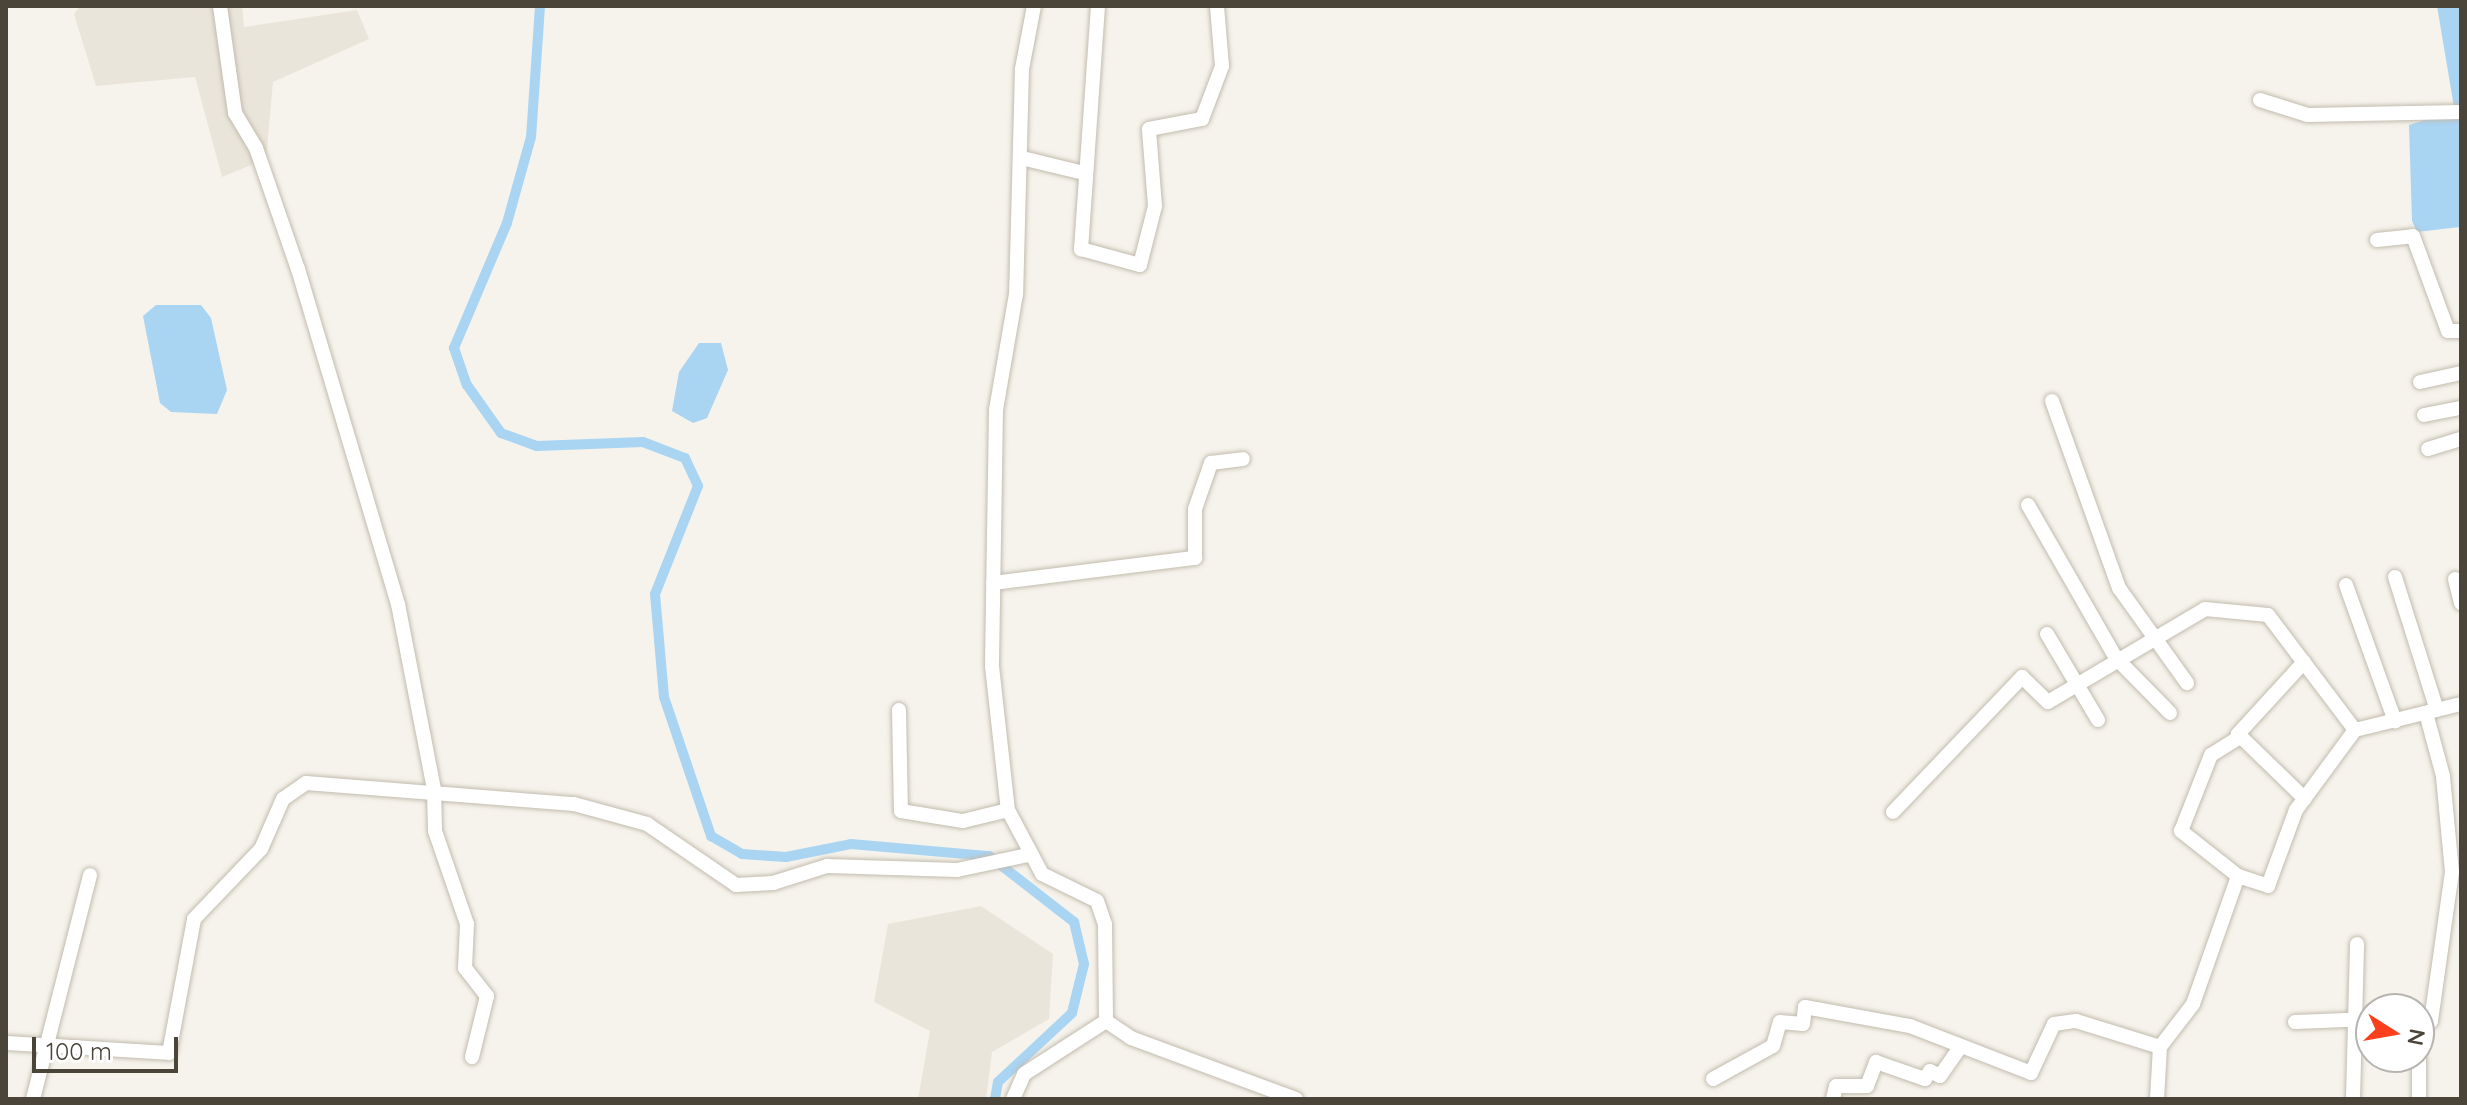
<!DOCTYPE html>
<html>
<head>
<meta charset="utf-8">
<style>
  body { margin:0 }
  #map { position:relative; width:2467px; height:1105px; overflow:hidden; background:#f6f3ec; font-family:Quicksand,sans-serif }
  div>[style] { position:absolute }
  [style*='--x'] { left:calc(var(--x)*1px); top:calc(var(--y)*1px); width:calc(var(--w)*1px); rotate:calc(var(--a)*1deg) }
  .residential>* { inset:0; background:#eae5da }
  .water>* { inset:0; background:#a9d4f2 }
  .canal>* { height:10px; margin:-5px; padding:0 5px; transform-origin:5px; border-radius:5px; background:#a9d4f2 }
  .roads { filter:drop-shadow(0 0 2px #c2bbae) drop-shadow(0 0 2px #c2bbae) }
  .minor>* { height:14px; margin:-7px; padding:0 7px; transform-origin:7px; border-radius:7px; background:#fff }
  span { translate:-50% -50%; white-space:nowrap; text-align:center; line-height:1.15; -webkit-text-stroke:6px #fff; paint-order:stroke }
  .frame { position:absolute; inset:0; border:8px solid #4b4439; pointer-events:none }
  .north { position:absolute; left:2355px; top:993px; width:80px; height:80px; box-sizing:border-box; background:#fff; border:2px solid #b7b4b0; border-radius:50%; rotate:101deg; font-size:22px; font-weight:700; line-height:32px; text-align:center; color:#4b4439 }
  .north::after { content:''; display:block; margin:auto; width:28px; height:36px; background:#fc3f1d; clip-path:polygon(50% 0,100% 100%,50% 72%,0 100%) }
  .scale { position:absolute; left:32px; top:1037px; width:146px; height:36px; box-sizing:border-box; border:4px solid #4b4439; border-top:0; padding-left:10px; font-size:24px; line-height:28px; white-space:nowrap; color:#4b4439; -webkit-text-stroke:6px #fff; paint-order:stroke }
</style>
</head>
<body>
<div id="map">
  <div class="residential">
    <div style="clip-path:polygon(80px 6px,242px 6px,244px 27px,357px 10px,369px 39px,273px 82px,266px 159px,222px 177px,195px 77px,96px 86px,74px 14px)"></div>
    <div style="clip-path:polygon(981px 906px,1053px 954px,1049px 1019px,992px 1052px,986px 1099px,918px 1099px,930px 1031px,874px 1002px,888px 924px)"></div>
  </div>
  <div class="water">
    <div style="clip-path:polygon(2437px 6px,2461px 6px,2461px 109px,2454px 107px)"></div>
    <div style="clip-path:polygon(2434px 117px,2461px 117px,2461px 241px,2460px 227px,2417px 232px,2412px 221px,2409px 125px)"></div>
    <div style="clip-path:polygon(156px 305px,201px 305px,211px 318px,227px 390px,217px 414px,171px 412px,160px 403px,143px 316px)"></div>
    <div style="clip-path:polygon(699px 343px,721px 343px,728px 370px,707px 418px,693px 423px,672px 411px,679px 372px)"></div>
  </div>
  <div class="canal">
    <div style="--x:540;--y:6;--w:131;--a:93.9"></div>
    <div style="--x:531;--y:137;--w:89;--a:105.6"></div>
    <div style="--x:507;--y:223;--w:136;--a:113"></div>
    <div style="--x:454;--y:348;--w:39;--a:71"></div>
    <div style="--x:467;--y:385;--w:59;--a:54.7"></div>
    <div style="--x:501;--y:433;--w:38;--a:20"></div>
    <div style="--x:537;--y:446;--w:106;--a:-2.2"></div>
    <div style="--x:643;--y:442;--w:45;--a:20.9"></div>
    <div style="--x:685;--y:458;--w:31;--a:65"></div>
    <div style="--x:698;--y:486;--w:116;--a:111.7"></div>
    <div style="--x:655;--y:594;--w:103;--a:85"></div>
    <div style="--x:664;--y:697;--w:147;--a:71.3"></div>
    <div style="--x:711;--y:836;--w:36;--a:30"></div>
    <div style="--x:742;--y:854;--w:44;--a:3.9"></div>
    <div style="--x:786;--y:857;--w:66;--a:-11.3"></div>
    <div style="--x:851;--y:844;--w:139;--a:5"></div>
    <div style="--x:989;--y:856;--w:108;--a:37.8"></div>
    <div style="--x:1074;--y:922;--w:43;--a:76.6"></div>
    <div style="--x:1084;--y:964;--w:50;--a:103.8"></div>
    <div style="--x:1072;--y:1013;--w:101;--a:137"></div>
    <div style="--x:998;--y:1082;--w:17;--a:100"></div>
  </div>
  <div class="roads">
    <div class="minor">
      <div style="--x:220;--y:6;--w:108;--a:82"></div>
      <div style="--x:235;--y:113;--w:41;--a:59"></div>
      <div style="--x:256;--y:148;--w:128;--a:70.9"></div>
      <div style="--x:298;--y:269;--w:350;--a:73.4"></div>
      <div style="--x:398;--y:604;--w:188;--a:79"></div>
      <div style="--x:434;--y:789;--w:42;--a:88.6"></div>
      <div style="--x:435;--y:831;--w:98;--a:71"></div>
      <div style="--x:467;--y:924;--w:44;--a:92.6"></div>
      <div style="--x:465;--y:968;--w:36;--a:52"></div>
      <div style="--x:487;--y:996;--w:63;--a:103.8"></div>
      <div style="--x:1034;--y:6;--w:64;--a:100.8"></div>
      <div style="--x:1022;--y:69;--w:225;--a:91.5"></div>
      <div style="--x:1016;--y:294;--w:118;--a:99.8"></div>
      <div style="--x:996;--y:410;--w:256;--a:90.9"></div>
      <div style="--x:992;--y:666;--w:145;--a:83.7"></div>
      <div style="--x:1008;--y:810;--w:72;--a:62"></div>
      <div style="--x:1042;--y:874;--w:61;--a:26.1"></div>
      <div style="--x:1097;--y:901;--w:24;--a:71"></div>
      <div style="--x:1105;--y:924;--w:97;--a:89.4"></div>
      <div style="--x:1106;--y:1021;--w:30;--a:34"></div>
      <div style="--x:1131;--y:1038;--w:176;--a:20.3"></div>
      <div style="--x:1098;--y:6;--w:244;--a:94"></div>
      <div style="--x:1081;--y:249;--w:61;--a:15.2"></div>
      <div style="--x:1140;--y:265;--w:61;--a:-75.7"></div>
      <div style="--x:1155;--y:206;--w:77;--a:-94.5"></div>
      <div style="--x:1149;--y:129;--w:54;--a:-10.7"></div>
      <div style="--x:1202;--y:119;--w:57;--a:-69.3"></div>
      <div style="--x:1222;--y:66;--w:60;--a:-94.8"></div>
      <div style="--x:2260;--y:100;--w:50;--a:17.4"></div>
      <div style="--x:2308;--y:115;--w:153;--a:-1.1"></div>
      <div style="--x:1022;--y:158;--w:64;--a:13.6"></div>
      <div style="--x:2377;--y:240;--w:36;--a:-6"></div>
      <div style="--x:2413;--y:236;--w:101;--a:69.8"></div>
      <div style="--x:2448;--y:331;--w:13;--a:0"></div>
      <div style="--x:2420;--y:382;--w:42;--a:-12.4"></div>
      <div style="--x:2052;--y:401;--w:199;--a:70.3"></div>
      <div style="--x:2119;--y:588;--w:117;--a:54.4"></div>
      <div style="--x:2424;--y:415;--w:38;--a:-11"></div>
      <div style="--x:2428;--y:449;--w:34;--a:-17"></div>
      <div style="--x:2028;--y:505;--w:177;--a:60.1"></div>
      <div style="--x:2116;--y:658;--w:77;--a:45.5"></div>
      <div style="--x:2395;--y:577;--w:139;--a:72.5"></div>
      <div style="--x:2455;--y:579;--w:25;--a:76"></div>
      <div style="--x:993;--y:583;--w:204;--a:-7.1"></div>
      <div style="--x:1195;--y:558;--w:49;--a:-90"></div>
      <div style="--x:1195;--y:509;--w:49;--a:-70.8"></div>
      <div style="--x:1211;--y:463;--w:32;--a:-7"></div>
      <div style="--x:2346;--y:585;--w:145;--a:70.2"></div>
      <div style="--x:2047;--y:634;--w:100;--a:59.3"></div>
      <div style="--x:2304;--y:662;--w:98;--a:132.5"></div>
      <div style="--x:2238;--y:734;--w:93;--a:44.1"></div>
      <div style="--x:899;--y:710;--w:101;--a:88.9"></div>
      <div style="--x:901;--y:811;--w:63;--a:9.2"></div>
      <div style="--x:963;--y:821;--w:46;--a:-13.7"></div>
      <div style="--x:1893;--y:812;--w:187;--a:-46.3"></div>
      <div style="--x:2022;--y:677;--w:36;--a:44"></div>
      <div style="--x:2048;--y:702;--w:182;--a:-30.6"></div>
      <div style="--x:2205;--y:609;--w:63;--a:5.4"></div>
      <div style="--x:2268;--y:615;--w:144;--a:52.9"></div>
      <div style="--x:2355;--y:730;--w:109;--a:-13.8"></div>
      <div style="--x:2238;--y:876;--w:73;--a:-141.7"></div>
      <div style="--x:2181;--y:831;--w:82;--a:-68.5"></div>
      <div style="--x:2211;--y:755;--w:34;--a:-32"></div>
      <div style="--x:2419;--y:1020;--w:12;--a:5"></div>
      <div style="--x:2431;--y:1021;--w:150;--a:-82"></div>
      <div style="--x:2452;--y:872;--w:96;--a:-95.4"></div>
      <div style="--x:2443;--y:776;--w:65;--a:-105.1"></div>
      <div style="--x:2295;--y:1022;--w:76;--a:-2.3"></div>
      <div style="--x:6;--y:1043;--w:163;--a:3.5"></div>
      <div style="--x:169;--y:1053;--w:136;--a:-79.4"></div>
      <div style="--x:194;--y:919;--w:97;--a:-46.3"></div>
      <div style="--x:261;--y:849;--w:55;--a:-66.3"></div>
      <div style="--x:283;--y:799;--w:28;--a:-35"></div>
      <div style="--x:306;--y:783;--w:269;--a:4.5"></div>
      <div style="--x:574;--y:804;--w:76;--a:15.3"></div>
      <div style="--x:647;--y:824;--w:108;--a:34.4"></div>
      <div style="--x:736;--y:885;--w:37;--a:-3"></div>
      <div style="--x:773;--y:883;--w:57;--a:-17.5"></div>
      <div style="--x:827;--y:866;--w:130;--a:1.8"></div>
      <div style="--x:957;--y:870;--w:73;--a:-11.9"></div>
      <div style="--x:2160;--y:1047;--w:54;--a:-52.5"></div>
      <div style="--x:2193;--y:1004;--w:136;--a:-70.6"></div>
      <div style="--x:2238;--y:876;--w:32;--a:18"></div>
      <div style="--x:2268;--y:886;--w:81;--a:-69.8"></div>
      <div style="--x:2296;--y:810;--w:99;--a:-53.6"></div>
      <div style="--x:2419;--y:1059;--w:40;--a:90"></div>
      <div style="--x:1713;--y:1079;--w:68;--a:-28.8"></div>
      <div style="--x:1773;--y:1046;--w:25;--a:-74"></div>
      <div style="--x:1780;--y:1022;--w:23;--a:5"></div>
      <div style="--x:1803;--y:1024;--w:17;--a:-83"></div>
      <div style="--x:1805;--y:1007;--w:107;--a:10.3"></div>
      <div style="--x:1910;--y:1026;--w:130;--a:21.2"></div>
      <div style="--x:2031;--y:1073;--w:54;--a:-64.9"></div>
      <div style="--x:2054;--y:1024;--w:22;--a:-8"></div>
      <div style="--x:2076;--y:1021;--w:88;--a:17.2"></div>
      <div style="--x:2160;--y:1047;--w:52;--a:93.3"></div>
      <div style="--x:33;--y:1099;--w:231;--a:-75.7"></div>
      <div style="--x:1013;--y:1099;--w:27;--a:-66"></div>
      <div style="--x:1024;--y:1074;--w:98;--a:-32.9"></div>
      <div style="--x:1833;--y:1099;--w:13;--a:-77"></div>
      <div style="--x:1836;--y:1086;--w:31;--a:0"></div>
      <div style="--x:1867;--y:1086;--w:26;--a:-69"></div>
      <div style="--x:1876;--y:1062;--w:52;--a:19.1"></div>
      <div style="--x:1925;--y:1079;--w:9;--a:-58"></div>
      <div style="--x:1930;--y:1071;--w:11;--a:27"></div>
      <div style="--x:1940;--y:1076;--w:35;--a:-55"></div>
      <div style="--x:2353;--y:1099;--w:155;--a:-88.5"></div>
    </div>
  </div>
  <div class="frame"></div>
  <div class="north">N</div>
  <div class="scale">100 m</div>
</div>
</body>
</html>
